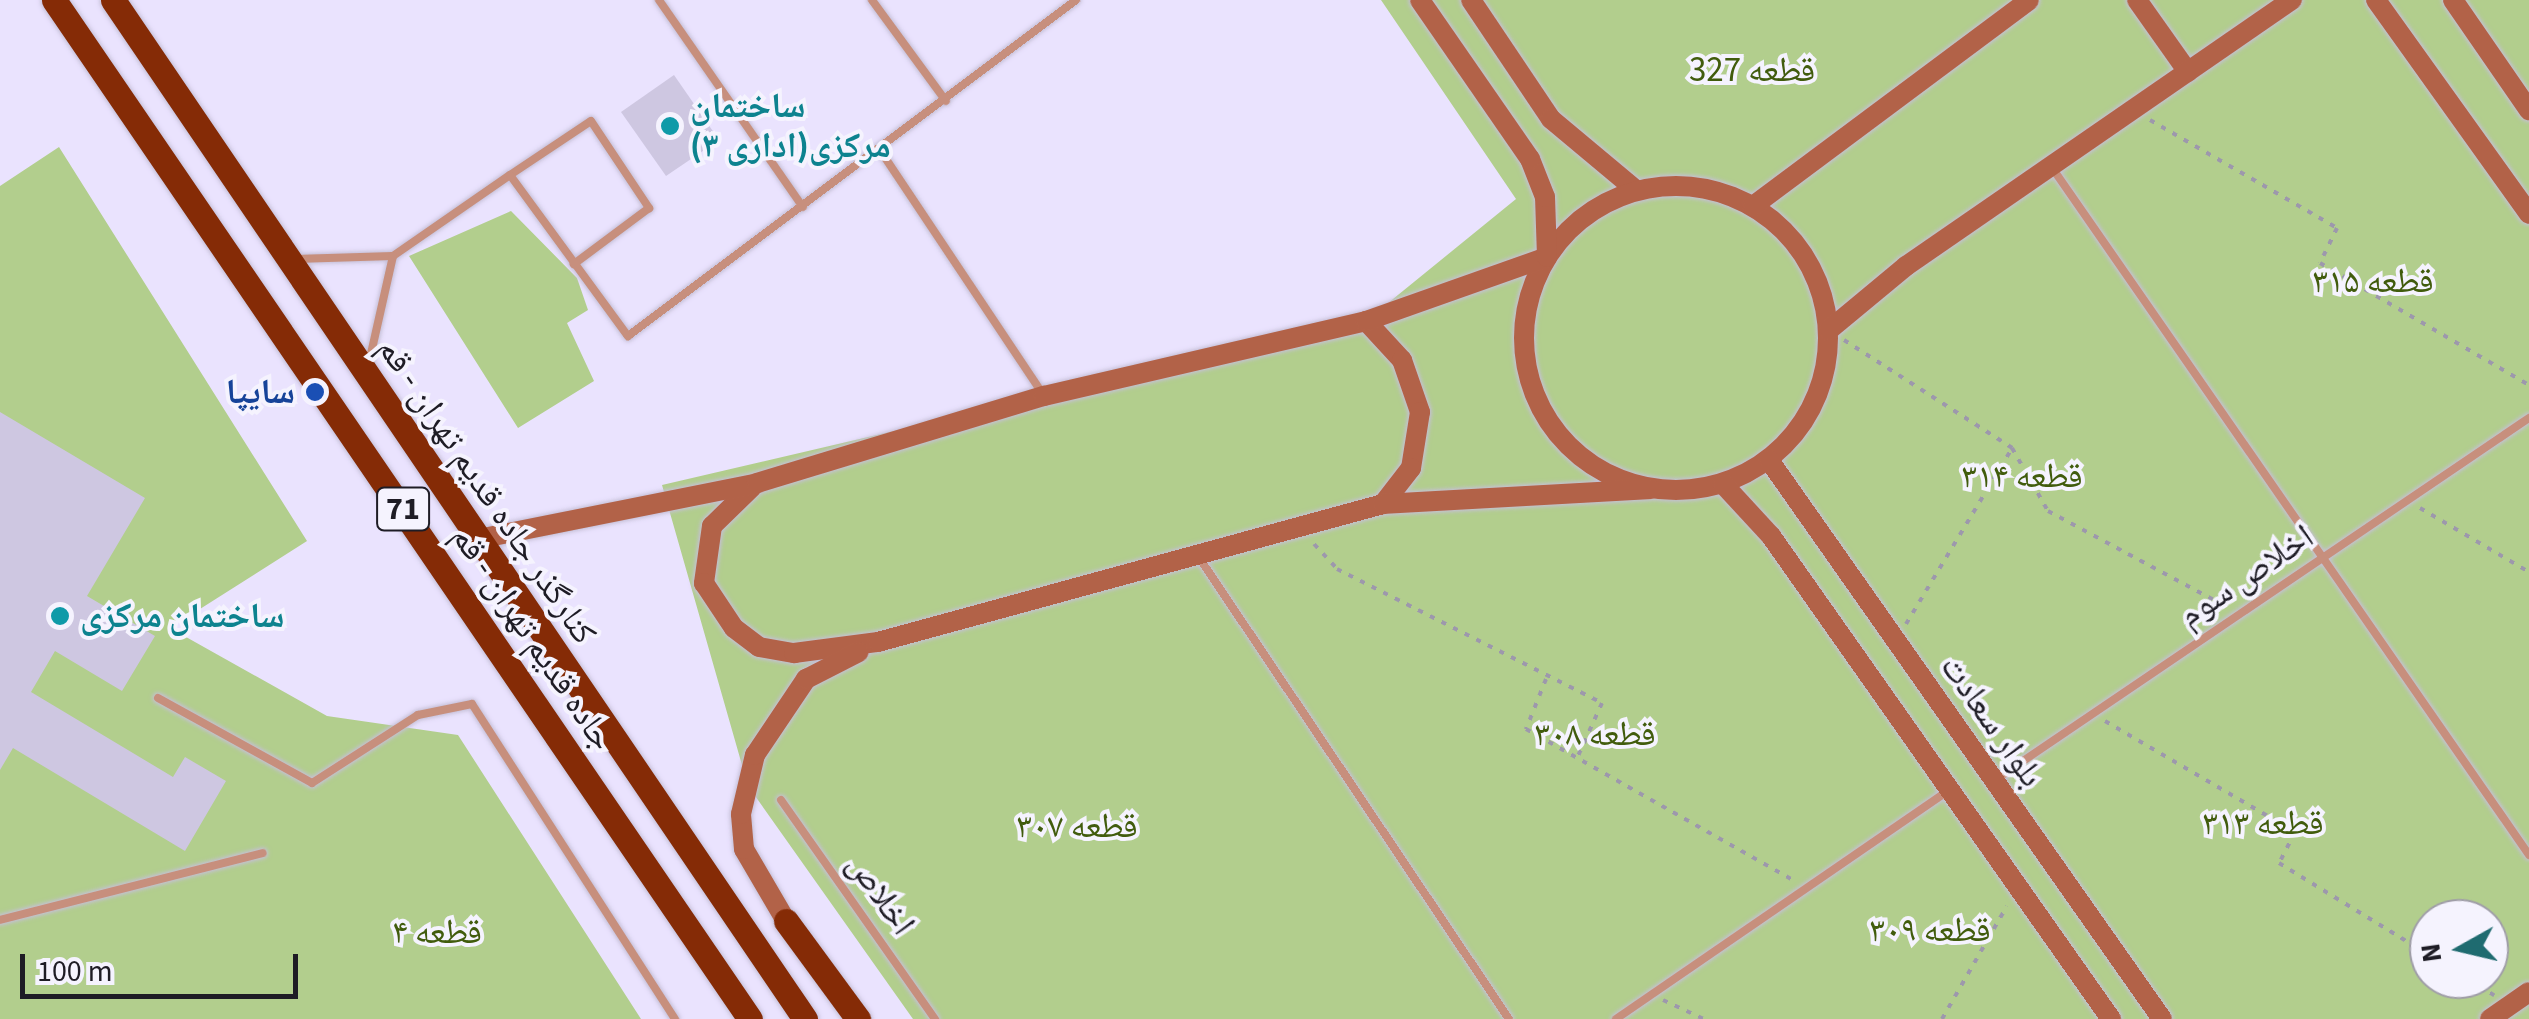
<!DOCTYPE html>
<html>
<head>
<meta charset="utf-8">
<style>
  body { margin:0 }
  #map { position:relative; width:2529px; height:1019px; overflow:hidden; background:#eae3fe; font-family:"Source Sans 3","Noto Naskh Arabic",sans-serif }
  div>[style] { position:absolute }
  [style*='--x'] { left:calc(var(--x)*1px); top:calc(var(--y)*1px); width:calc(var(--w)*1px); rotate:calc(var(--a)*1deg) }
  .green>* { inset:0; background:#b2ce8d }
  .building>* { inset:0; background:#cec7e1 }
  .path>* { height:4px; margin-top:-2px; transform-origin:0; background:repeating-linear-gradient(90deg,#9d98ac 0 5px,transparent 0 13px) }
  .roads { filter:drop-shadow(0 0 2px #c5bfd7) drop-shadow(0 0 2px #c5bfd7) }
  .lane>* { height:8px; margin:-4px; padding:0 4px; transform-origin:4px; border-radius:4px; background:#c78f7d }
  .secondary>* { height:20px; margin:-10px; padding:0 10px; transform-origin:10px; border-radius:10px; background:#b26248 }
  .secondary>.ring { margin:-10px; padding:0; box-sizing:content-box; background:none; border:20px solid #b26248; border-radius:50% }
  .highway>* { height:25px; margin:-12.5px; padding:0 12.5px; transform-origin:12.5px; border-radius:12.5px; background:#852b06 }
  .dots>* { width:28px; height:28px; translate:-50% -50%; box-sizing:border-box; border:5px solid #f5f3fe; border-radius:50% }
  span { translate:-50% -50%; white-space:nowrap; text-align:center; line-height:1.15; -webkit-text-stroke:8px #f5f3fe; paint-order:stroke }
  .shield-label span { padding:2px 8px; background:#f5f3fe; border:2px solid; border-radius:8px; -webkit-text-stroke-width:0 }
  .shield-label { font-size:32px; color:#1e1c25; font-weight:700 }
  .park-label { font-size:35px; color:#415c0d }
  .culture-label { font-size:35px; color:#0d838f; font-weight:700 }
  .left { translate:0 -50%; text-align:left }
  .transit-label { font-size:35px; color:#164399; font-weight:700 }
  .right { translate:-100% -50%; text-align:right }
  .street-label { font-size:35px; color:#1e1c25 }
  .north { position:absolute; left:2409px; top:899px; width:100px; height:100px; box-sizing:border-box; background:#f5f3fe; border:2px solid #9f9da7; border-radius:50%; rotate:262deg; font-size:28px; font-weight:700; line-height:40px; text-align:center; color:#1e1c25 }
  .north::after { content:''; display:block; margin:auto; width:35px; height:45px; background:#1f6b70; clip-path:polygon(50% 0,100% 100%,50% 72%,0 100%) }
  .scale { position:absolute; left:20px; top:954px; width:278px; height:45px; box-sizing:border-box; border:5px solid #1e1c25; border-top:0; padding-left:12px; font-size:30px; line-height:35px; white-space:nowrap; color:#1e1c25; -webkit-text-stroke:8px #f5f3fe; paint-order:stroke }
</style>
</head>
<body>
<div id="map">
  <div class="green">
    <div style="clip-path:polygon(evenodd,1381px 0,2529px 0,2529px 1019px,913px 1019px,748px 786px,662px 485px,1366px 321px,1516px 199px,1381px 0,2429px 919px,2489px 919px,2489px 979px,2429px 979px,2429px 919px)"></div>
    <div style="clip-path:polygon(59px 147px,307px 541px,170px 628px,327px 716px,458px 735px,641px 1019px,0 1019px,0 186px)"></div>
    <div style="clip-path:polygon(511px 211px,577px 278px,588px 310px,567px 323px,594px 381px,518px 428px,409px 256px)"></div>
  </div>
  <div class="building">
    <div style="clip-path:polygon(674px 75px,719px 140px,666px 176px,621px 112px)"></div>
    <div style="clip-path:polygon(0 412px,145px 498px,87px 596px,155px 636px,122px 691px,55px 651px,31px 692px,173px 777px,185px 757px,226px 781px,185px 851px,13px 748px,0 770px)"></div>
  </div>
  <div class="path">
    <div style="--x:2150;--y:120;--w:216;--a:30"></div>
    <div style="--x:2337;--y:228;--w:39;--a:116"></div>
    <div style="--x:2320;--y:263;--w:242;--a:30.3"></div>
    <div style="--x:1844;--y:340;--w:200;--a:32.7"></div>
    <div style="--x:2012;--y:448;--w:73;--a:60.3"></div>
    <div style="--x:2048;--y:511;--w:203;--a:28.2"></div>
    <div style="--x:2420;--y:508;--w:126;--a:30.4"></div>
    <div style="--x:1314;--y:544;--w:34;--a:47"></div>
    <div style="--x:1337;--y:569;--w:297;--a:26.8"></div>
    <div style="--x:1602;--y:703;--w:60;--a:114.4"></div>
    <div style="--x:1906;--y:624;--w:205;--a:-58.9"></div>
    <div style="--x:1546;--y:679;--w:54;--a:111.8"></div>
    <div style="--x:1526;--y:729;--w:307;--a:29.5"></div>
    <div style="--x:2105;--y:721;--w:220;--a:30.3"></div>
    <div style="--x:2295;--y:832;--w:35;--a:117"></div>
    <div style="--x:2279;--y:863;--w:176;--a:31.5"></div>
    <div style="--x:2468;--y:979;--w:31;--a:32"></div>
    <div style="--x:1663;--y:1000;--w:45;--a:24.9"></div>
    <div style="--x:1942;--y:1019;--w:130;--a:-60.1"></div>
  </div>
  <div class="roads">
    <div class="lane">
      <div style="--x:659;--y:0;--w:252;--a:55.2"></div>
      <div style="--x:872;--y:0;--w:125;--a:53.8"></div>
      <div style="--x:880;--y:150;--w:296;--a:56.3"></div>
      <div style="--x:2053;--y:169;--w:835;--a:55.24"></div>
      <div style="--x:510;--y:175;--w:97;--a:-33.7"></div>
      <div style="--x:591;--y:121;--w:105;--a:56.3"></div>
      <div style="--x:649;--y:208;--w:94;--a:143.3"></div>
      <div style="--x:393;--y:256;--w:142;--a:-34.7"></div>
      <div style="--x:510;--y:175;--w:200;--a:53.8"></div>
      <div style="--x:628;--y:336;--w:560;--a:-36.87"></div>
      <div style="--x:295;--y:259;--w:98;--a:-1.8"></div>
      <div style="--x:393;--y:256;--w:114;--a:102.7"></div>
      <div style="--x:1200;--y:559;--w:554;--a:56.11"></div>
      <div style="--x:158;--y:698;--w:176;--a:28.9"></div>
      <div style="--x:312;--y:783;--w:126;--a:-32.7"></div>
      <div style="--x:418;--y:715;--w:55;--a:-11.5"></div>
      <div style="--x:472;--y:704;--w:375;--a:57.2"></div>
      <div style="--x:1998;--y:778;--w:642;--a:-34.14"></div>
      <div style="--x:781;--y:800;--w:268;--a:54.9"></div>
      <div style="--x:0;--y:920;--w:271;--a:-14.3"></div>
      <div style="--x:1616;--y:1019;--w:401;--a:-34.5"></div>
    </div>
    <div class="secondary">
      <div style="--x:1471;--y:0;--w:143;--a:56.1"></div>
      <div style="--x:1551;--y:119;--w:111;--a:39.9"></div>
      <div style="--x:2137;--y:0;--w:88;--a:54.7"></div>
      <div style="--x:2376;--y:0;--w:263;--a:54.4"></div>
      <div style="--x:2453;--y:0;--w:134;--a:55.4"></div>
      <div class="ring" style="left:1524px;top:186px;width:284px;height:284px"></div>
      <div style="--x:1753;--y:206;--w:344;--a:-36.7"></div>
      <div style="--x:1366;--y:321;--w:53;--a:47.3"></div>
      <div style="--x:1402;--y:360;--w:55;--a:70.9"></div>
      <div style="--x:1420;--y:412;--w:57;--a:99.1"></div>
      <div style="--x:1411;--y:468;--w:46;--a:127.9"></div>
      <div style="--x:1829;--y:330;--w:100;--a:-39.7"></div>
      <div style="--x:1906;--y:266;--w:469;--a:-34.6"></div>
      <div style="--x:1769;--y:460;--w:683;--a:54.89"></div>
      <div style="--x:1723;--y:484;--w:71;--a:47.3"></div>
      <div style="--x:1771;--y:536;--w:591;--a:54.86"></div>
      <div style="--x:752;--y:487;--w:56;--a:135.7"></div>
      <div style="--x:712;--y:526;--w:58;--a:98"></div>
      <div style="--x:704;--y:583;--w:54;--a:56.3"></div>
      <div style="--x:734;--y:628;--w:31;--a:37"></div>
      <div style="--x:759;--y:647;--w:36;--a:10"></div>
      <div style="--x:794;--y:653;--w:85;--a:-7.5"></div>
      <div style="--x:878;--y:642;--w:524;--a:-15.28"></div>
      <div style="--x:1383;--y:504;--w:268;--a:-3.2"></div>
      <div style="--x:478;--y:539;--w:285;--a:-11.3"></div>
      <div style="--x:757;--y:483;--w:300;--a:-16.9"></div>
      <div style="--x:1044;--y:396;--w:331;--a:-13.1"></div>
      <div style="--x:1366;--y:321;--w:192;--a:-19.5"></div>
      <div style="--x:1547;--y:257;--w:60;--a:-91.9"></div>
      <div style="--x:1545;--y:197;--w:41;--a:-111.5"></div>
      <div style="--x:1530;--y:159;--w:193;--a:-124.7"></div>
      <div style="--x:786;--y:921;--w:83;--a:-120.3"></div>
      <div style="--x:744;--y:849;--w:35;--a:-95"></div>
      <div style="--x:741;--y:814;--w:61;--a:-76.7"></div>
      <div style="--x:755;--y:755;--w:92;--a:-56.1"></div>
      <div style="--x:806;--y:679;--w:59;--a:-27"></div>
      <div style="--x:2490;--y:1019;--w:47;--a:-34.7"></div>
    </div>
    <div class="highway">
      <div style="--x:54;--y:0;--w:1234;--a:55.67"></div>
      <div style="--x:113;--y:0;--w:1232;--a:55.82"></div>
      <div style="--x:786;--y:921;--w:122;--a:53.7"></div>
    </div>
  </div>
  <div class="dots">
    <div style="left:670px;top:126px;background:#0f9aa8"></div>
    <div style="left:315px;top:392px;background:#1a4fb4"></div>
    <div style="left:60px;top:616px;background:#0f9aa8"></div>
  </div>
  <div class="shield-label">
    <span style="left:403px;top:509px">71</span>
  </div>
  <div class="park-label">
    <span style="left:1752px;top:70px">قطعه 327</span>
    <span style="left:2373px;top:281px">قطعه ۳۱۵</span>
    <span style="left:2022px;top:476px">قطعه ۳۱۴</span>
    <span style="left:1595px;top:734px">قطعه ۳۰۸</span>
    <span style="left:2263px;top:823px">قطعه ۳۱۳</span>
    <span style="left:1077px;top:826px">قطعه ۳۰۷</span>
    <span style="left:1930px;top:930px">قطعه ۳۰۹</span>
    <span style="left:437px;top:932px">قطعه ۴</span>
  </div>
  <div class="culture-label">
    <span class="left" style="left:690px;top:126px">ساختمان<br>مرکزی(اداری ۳)</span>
    <span class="left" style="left:80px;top:616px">ساختمان مرکزی</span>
  </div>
  <div class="transit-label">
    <span class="right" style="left:295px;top:392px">سایپا</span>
  </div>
  <div class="street-label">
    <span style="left:487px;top:491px;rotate:56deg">کنارگذر جاده قدیم تهران - قم</span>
    <span style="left:2246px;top:576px;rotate:-34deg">اخلاص سوم</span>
    <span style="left:533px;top:638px;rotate:56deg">جاده قدیم تهران - قم</span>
    <span style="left:1992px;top:721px;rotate:55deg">بلوار سعادت</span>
    <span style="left:881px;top:894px;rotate:55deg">اخلاص</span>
  </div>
  <div class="north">N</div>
  <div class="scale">100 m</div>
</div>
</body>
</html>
